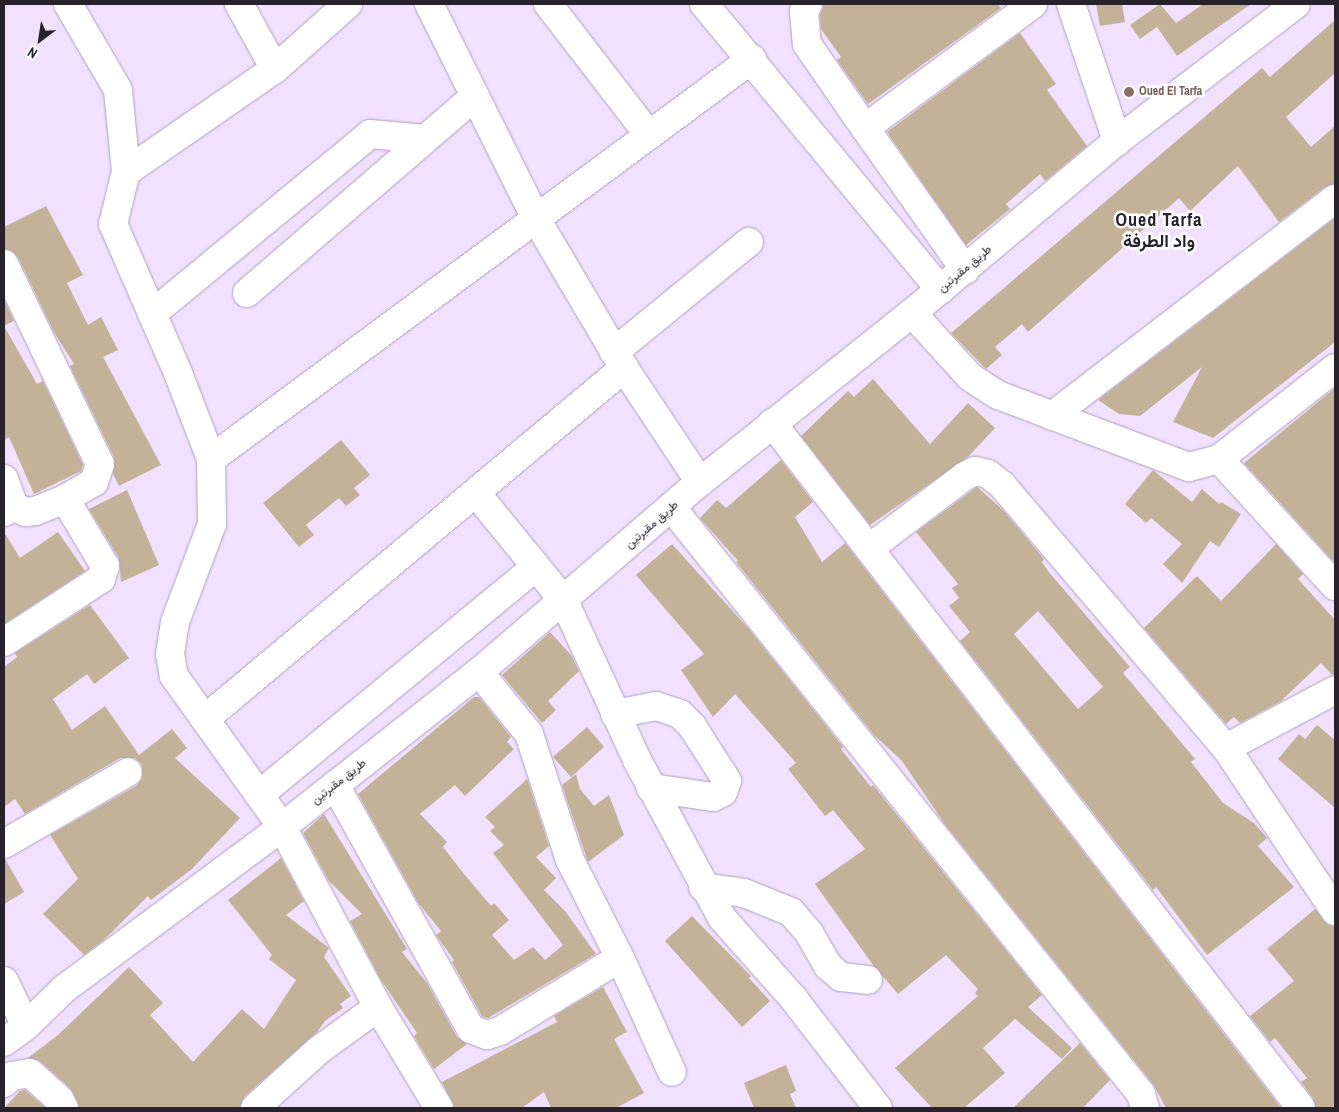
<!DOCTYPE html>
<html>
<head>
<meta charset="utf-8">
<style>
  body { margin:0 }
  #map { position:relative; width:1339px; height:1112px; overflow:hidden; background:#f1e1ff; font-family:"Archivo Narrow",Vazirmatn,sans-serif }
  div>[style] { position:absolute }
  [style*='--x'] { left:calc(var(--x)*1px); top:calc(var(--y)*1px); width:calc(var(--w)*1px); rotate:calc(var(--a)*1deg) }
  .building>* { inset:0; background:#c3b298 }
  .roads { filter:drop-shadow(0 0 1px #afa0bc) drop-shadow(0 0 1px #afa0bc) }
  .minor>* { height:28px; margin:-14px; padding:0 14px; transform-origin:14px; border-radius:14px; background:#fff }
  .dots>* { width:14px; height:14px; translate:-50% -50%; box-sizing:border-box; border:2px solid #fff; border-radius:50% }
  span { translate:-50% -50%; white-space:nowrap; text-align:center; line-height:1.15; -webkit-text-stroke:5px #fff; paint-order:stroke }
  .education-label { font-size:12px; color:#785e54; font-weight:700 }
  .left { translate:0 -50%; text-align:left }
  .street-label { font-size:12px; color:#28222d }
  .district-label { font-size:18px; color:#28222d; font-weight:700; letter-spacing:1px }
  .frame { position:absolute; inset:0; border:5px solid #28222d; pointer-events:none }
  .north { position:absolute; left:15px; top:15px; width:50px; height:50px; -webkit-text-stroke:4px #fff; paint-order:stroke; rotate:211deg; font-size:14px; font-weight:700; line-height:20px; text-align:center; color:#28222d }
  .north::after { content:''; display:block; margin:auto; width:18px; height:22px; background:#28222d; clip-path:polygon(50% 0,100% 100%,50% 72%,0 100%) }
</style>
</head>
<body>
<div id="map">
  <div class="building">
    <div style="clip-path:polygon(824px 4px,998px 4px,1001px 8px,868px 104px,837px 60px,841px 57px,821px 29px,820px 15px)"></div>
    <div style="clip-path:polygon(1096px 4px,1122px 4px,1125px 22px,1100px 26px)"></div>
    <div style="clip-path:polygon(1160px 4px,1176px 23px,1203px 4px,1251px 4px,1177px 56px,1157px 27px,1140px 39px,1130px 25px)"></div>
    <div style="clip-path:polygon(1335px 20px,1335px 73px,1286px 117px,1311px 147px,1335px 126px,1335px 184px,1325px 187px,1279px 222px,1238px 166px,1190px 211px,1179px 198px,1028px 332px,1022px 324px,995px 347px,1002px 355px,986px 369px,951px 333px,1262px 68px,1270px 77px)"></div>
    <div style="clip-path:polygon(1020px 33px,1056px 84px,1047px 90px,1087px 146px,1045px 181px,1040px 174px,1006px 204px,1010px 209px,966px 245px,887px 132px)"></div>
    <div style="clip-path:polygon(46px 206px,83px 275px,67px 283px,88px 325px,101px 317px,118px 350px,103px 357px,161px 465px,119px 486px,113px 474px,114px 457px,70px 366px,74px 364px,55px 334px,18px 257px,12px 251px,4px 249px,4px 227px)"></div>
    <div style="clip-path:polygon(1335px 218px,1335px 342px,1213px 438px,1173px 422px,1202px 367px,1140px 416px,1119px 414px,1098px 400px)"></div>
    <div style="clip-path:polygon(4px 300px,14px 321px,4px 326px,37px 384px,43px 381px,83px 465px,81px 471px,34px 494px,9px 437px,4px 440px)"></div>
    <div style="clip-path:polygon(873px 379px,930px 444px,968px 403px,995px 428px,968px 457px,870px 525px,801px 436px,848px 391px,854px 397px)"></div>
    <div style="clip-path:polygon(1335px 388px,1335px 563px,1244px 463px)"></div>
    <div style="clip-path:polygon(341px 440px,370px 475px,354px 488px,360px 495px,346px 506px,339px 498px,306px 525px,314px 535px,299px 547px,263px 503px)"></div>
    <div style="clip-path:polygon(781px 460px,813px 502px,795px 517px,822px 562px,845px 543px,1281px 1108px,1166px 1108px,1153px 1084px,944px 823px,902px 761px,874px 735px,736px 562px,738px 561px,700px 518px,717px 500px,726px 508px)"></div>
    <div style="clip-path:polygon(1153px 470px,1192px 502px,1202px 489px,1219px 504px,1221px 502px,1241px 514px,1219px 547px,1210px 541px,1182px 583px,1163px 564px,1182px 544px,1151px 518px,1146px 523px,1125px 504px)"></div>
    <div style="clip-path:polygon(evenodd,977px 487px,1003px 510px,1044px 559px,1042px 562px,1048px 571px,1130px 667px,1123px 673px,1195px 759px,1191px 762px,1223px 803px,1254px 823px,1267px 838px,1258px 846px,1294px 887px,1207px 955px,1156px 887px,1153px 890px,960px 641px,970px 632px,949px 606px,959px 598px,952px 588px,958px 584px,916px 532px,977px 487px,1038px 611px,1103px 687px,1078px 709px,1014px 634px,1038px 611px)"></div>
    <div style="clip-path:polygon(127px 490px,159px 565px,121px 582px,119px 558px,89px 509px)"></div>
    <div style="clip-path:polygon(4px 532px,20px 558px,58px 532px,85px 571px,4px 624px)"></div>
    <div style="clip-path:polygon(672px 544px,748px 628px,843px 747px,841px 749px,871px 787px,873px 785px,1042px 995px,1028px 1007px,1072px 1048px,1062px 1059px,1015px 1019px,983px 1048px,1005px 1073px,964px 1108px,932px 1108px,895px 1068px,978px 996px,975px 993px,978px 989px,946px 955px,898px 994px,873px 965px,815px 884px,865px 849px,833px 810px,825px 816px,788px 769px,796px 763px,735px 694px,713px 717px,681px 670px,704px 654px,636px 575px)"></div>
    <div style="clip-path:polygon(1276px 544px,1303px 574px,1298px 579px,1335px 620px,1335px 674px,1332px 675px,1321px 663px,1281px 701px,1240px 723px,1234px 717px,1226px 724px,1144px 628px,1197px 576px,1221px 601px)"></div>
    <div style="clip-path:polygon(90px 605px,129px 658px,94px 684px,87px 674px,53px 699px,72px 730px,105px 706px,139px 755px,172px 729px,187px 748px,175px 758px,240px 818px,192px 869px,151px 900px,148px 896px,105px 939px,84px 955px,43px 914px,78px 879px,50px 835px,136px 786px,142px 779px,142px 765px,135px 758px,120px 758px,25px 814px,15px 799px,4px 807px,4px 667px,17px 657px,15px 653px)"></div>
    <div style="clip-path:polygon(550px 632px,571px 655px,579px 671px,548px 701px,556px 710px,542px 723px,502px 675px)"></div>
    <div style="clip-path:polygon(474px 697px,479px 697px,511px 737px,507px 742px,514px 749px,465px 796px,455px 785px,420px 814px,447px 842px,443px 847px,464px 874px,491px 906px,494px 903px,509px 920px,492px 935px,514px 960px,533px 947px,545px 960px,563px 945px,493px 853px,504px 845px,490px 831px,495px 827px,485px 817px,527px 779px,549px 846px,536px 857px,556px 878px,544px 890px,565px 911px,596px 954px,488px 1018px,482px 1016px,452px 962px,454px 960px,436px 935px,441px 931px,419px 904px,358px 794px)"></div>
    <div style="clip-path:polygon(1317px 725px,1335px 740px,1335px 808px,1278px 759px,1299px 734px,1305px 739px)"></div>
    <div style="clip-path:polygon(587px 727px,604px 747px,571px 777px,553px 757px)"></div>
    <div style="clip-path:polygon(576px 774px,580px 789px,594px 806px,609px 795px,624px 835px,588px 862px,562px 785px)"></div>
    <div style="clip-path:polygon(324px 814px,407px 949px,402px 952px,427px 983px,457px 1037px,467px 1044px,434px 1069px,414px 1036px,417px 1033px,381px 980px,350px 921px,362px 914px,329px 881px,303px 833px)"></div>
    <div style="clip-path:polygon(281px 858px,304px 901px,286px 915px,329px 948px,324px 957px,351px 996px,340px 1004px,343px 1008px,325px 1021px,317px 1032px,245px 1096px,240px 1108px,80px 1108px,70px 1088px,40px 1061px,28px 1058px,58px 1035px,129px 967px,163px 1003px,150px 1015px,193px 1062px,242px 1009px,264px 1029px,296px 980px,269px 959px,272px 955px,228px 900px)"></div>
    <div style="clip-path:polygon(5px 859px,24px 892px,4px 904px,4px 860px)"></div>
    <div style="clip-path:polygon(1315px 909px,1328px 925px,1335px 926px,1335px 1108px,1316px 1108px,1313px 1098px,1301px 1082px,1307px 1078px,1275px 1038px,1270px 1042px,1250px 1016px,1294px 981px,1267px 949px)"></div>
    <div style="clip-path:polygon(692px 916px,751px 976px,749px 978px,770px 1001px,742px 1027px,665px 941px)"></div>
    <div style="clip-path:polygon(603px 987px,627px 1032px,614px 1039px,644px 1093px,616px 1108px,551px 1108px,544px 1092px,522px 1108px,455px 1108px,442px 1082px,557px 1022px,554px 1016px)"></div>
    <div style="clip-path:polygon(1080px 1043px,1110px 1080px,1083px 1108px,1013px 1108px)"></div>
    <div style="clip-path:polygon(786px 1065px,796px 1091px,790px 1094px,796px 1108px,754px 1108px,744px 1083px)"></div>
    <div style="clip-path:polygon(25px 1090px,46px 1108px,4px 1108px,20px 1091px)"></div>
  </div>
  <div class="roads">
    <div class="minor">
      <div style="--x:68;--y:4;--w:99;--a:59.8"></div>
      <div style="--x:118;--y:90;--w:82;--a:84.4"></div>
      <div style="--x:126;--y:172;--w:54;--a:104"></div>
      <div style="--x:113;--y:224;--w:163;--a:66.4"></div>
      <div style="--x:178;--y:373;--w:92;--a:69"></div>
      <div style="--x:211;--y:459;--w:65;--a:89.1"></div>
      <div style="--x:212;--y:524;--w:105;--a:110.7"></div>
      <div style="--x:175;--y:622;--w:32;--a:99"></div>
      <div style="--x:170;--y:654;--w:22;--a:80"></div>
      <div style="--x:174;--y:676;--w:186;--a:54.4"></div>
      <div style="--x:282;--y:827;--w:204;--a:61.9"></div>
      <div style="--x:378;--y:1007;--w:118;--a:58.9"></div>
      <div style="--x:239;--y:4;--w:74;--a:61"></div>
      <div style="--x:429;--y:4;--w:240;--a:63.5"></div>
      <div style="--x:536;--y:219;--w:173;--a:59.4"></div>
      <div style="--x:624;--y:368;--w:137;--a:56.3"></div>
      <div style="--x:548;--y:4;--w:165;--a:52.4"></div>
      <div style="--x:704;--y:4;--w:371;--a:50.4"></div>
      <div style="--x:808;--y:4;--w:9;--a:117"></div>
      <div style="--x:804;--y:12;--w:32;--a:85"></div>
      <div style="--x:807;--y:44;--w:102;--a:55.4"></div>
      <div style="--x:865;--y:128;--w:209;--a:-36.4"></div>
      <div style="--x:1071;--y:4;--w:145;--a:71.4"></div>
      <div style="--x:865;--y:128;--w:174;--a:54.8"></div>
      <div style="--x:126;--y:172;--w:181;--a:-34.7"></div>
      <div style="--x:275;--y:69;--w:98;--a:-41.7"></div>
      <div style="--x:4;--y:264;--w:222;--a:64.4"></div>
      <div style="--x:100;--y:464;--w:19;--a:108"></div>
      <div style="--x:94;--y:482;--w:34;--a:150"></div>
      <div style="--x:65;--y:499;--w:32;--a:158"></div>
      <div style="--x:35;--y:511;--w:10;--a:174"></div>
      <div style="--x:25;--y:512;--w:13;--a:-151"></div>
      <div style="--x:14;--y:506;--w:12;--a:149"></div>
      <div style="--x:247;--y:293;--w:301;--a:-40.8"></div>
      <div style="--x:912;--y:313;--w:86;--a:47.8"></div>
      <div style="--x:970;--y:377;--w:33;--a:33"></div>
      <div style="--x:998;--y:395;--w:204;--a:20.7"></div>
      <div style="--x:1189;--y:467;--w:31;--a:-15"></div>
      <div style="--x:1219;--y:459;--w:147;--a:-38.1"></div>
      <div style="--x:152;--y:314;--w:283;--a:-39.5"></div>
      <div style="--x:370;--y:134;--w:55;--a:5.2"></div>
      <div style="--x:614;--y:352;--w:174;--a:-39.2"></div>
      <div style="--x:1052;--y:416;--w:357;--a:-37.5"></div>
      <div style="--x:772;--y:423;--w:865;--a:52.32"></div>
      <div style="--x:211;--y:459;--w:673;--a:-36.48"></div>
      <div style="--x:1219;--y:459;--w:172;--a:47.6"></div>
      <div style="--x:4;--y:479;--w:29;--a:70"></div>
      <div style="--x:476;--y:493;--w:139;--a:50.8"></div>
      <div style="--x:564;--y:601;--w:175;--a:65.3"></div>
      <div style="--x:637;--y:760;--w:179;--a:61.7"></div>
      <div style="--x:722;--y:918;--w:107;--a:48.4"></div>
      <div style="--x:793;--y:998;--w:139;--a:52.3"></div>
      <div style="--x:672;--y:508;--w:751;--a:51.33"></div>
      <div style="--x:1141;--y:1094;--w:15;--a:74"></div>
      <div style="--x:871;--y:547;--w:118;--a:-37.1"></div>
      <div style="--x:965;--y:476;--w:11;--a:-27"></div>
      <div style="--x:975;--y:471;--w:13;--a:13"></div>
      <div style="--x:988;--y:474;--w:18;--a:38"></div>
      <div style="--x:1002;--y:485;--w:345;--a:49.6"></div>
      <div style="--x:1226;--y:748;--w:196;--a:56.2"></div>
      <div style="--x:4;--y:642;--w:116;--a:-33"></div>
      <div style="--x:101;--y:579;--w:14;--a:-73"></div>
      <div style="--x:105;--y:566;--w:78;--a:-120.8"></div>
      <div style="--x:479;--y:672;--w:80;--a:51.1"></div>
      <div style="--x:529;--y:734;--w:133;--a:72"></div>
      <div style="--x:570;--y:860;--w:110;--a:63"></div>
      <div style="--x:620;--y:958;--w:125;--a:65.5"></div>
      <div style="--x:615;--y:714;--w:42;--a:-11"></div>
      <div style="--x:656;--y:706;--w:25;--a:18"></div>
      <div style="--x:680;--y:714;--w:17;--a:45"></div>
      <div style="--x:692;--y:726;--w:65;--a:57.5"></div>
      <div style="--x:727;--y:781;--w:12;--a:110"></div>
      <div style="--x:723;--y:792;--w:11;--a:153"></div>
      <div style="--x:713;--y:797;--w:63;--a:-171.7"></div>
      <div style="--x:205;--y:719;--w:547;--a:-39.95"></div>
      <div style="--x:1226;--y:748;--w:123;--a:-28"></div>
      <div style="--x:335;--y:785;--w:279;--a:60.9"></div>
      <div style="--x:471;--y:1029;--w:17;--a:21"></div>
      <div style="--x:487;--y:1035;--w:14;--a:-17"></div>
      <div style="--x:500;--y:1031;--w:140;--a:-31.3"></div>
      <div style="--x:259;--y:795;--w:359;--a:-39.5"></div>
      <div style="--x:4;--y:844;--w:143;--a:-30.1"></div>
      <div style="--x:703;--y:887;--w:41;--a:8.3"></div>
      <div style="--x:744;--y:893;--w:51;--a:22"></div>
      <div style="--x:791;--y:912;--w:28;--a:49"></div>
      <div style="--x:809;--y:933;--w:38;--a:60"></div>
      <div style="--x:828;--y:966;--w:17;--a:40"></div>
      <div style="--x:841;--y:977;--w:27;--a:6"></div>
      <div style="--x:4;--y:981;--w:50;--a:63.9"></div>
      <div style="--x:4;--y:1042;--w:27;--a:-36"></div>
      <div style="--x:26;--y:1026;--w:53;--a:-44.2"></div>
      <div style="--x:64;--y:989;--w:272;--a:-36.6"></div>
      <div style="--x:282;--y:827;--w:251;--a:-38.2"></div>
      <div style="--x:479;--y:672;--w:291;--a:-40.7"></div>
      <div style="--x:700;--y:482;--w:271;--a:-38.6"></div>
      <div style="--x:912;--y:313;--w:268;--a:-40"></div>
      <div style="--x:1117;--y:141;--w:225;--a:-37.4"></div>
      <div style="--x:4;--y:1083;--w:11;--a:-41"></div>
      <div style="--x:12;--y:1076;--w:18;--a:-9"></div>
      <div style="--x:30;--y:1073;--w:40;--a:42"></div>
      <div style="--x:60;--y:1100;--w:9;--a:63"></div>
      <div style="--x:255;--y:1108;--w:86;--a:-42.2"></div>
      <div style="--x:319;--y:1050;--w:73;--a:-36.1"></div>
    </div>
  </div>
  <div class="dots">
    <div style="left:1129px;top:92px;background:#8d6e63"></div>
  </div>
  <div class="education-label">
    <span class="left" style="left:1139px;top:92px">Oued El Tarfa</span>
  </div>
  <div class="street-label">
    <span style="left:965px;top:269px;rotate:-40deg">طريق مقبرتين</span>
    <span style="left:652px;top:525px;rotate:-41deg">طريق مقبرتين</span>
    <span style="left:339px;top:782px;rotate:-38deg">طريق مقبرتين</span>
  </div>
  <div class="district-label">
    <span style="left:1159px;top:231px">Oued Tarfa<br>واد الطرفة</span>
  </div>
  <div class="frame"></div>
  <div class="north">N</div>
</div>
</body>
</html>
